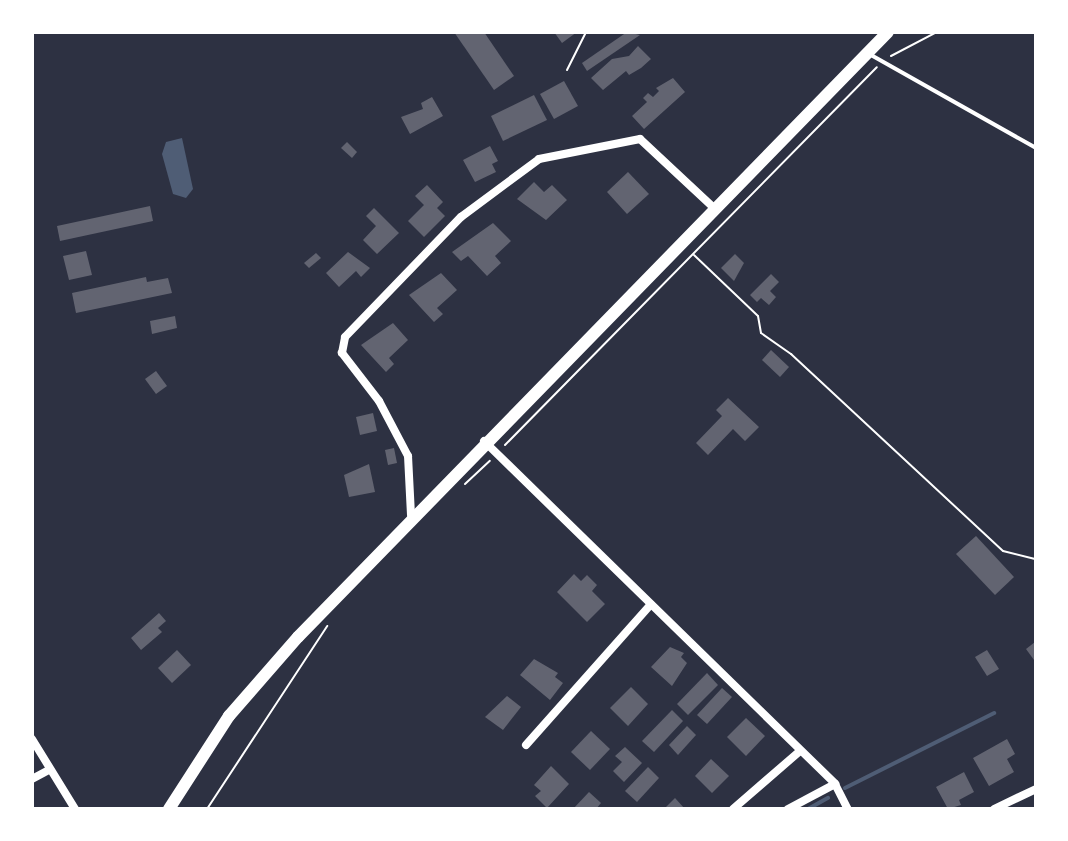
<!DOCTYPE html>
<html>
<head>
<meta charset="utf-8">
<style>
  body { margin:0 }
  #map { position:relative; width:1068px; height:841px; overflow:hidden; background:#2d3142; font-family:"IBM Plex Serif",serif }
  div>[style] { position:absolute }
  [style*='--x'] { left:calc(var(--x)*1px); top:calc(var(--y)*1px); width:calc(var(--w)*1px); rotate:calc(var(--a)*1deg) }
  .water>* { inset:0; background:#4f5d75 }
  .stream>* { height:4px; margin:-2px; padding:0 2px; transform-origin:2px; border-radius:2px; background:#4f5d75 }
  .building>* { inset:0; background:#626471 }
  .path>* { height:2px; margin:-1px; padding:0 1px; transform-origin:1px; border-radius:1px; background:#fff }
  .service>* { height:4px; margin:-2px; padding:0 2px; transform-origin:2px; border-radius:2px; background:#fff }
  .minor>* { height:8px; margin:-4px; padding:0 4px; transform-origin:4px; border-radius:4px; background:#fff }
  .primary>* { height:12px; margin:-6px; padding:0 6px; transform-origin:6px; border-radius:6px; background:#fff }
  span { translate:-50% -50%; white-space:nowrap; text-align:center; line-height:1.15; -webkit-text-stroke:8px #fff; paint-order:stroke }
  .frame { position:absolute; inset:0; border:34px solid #fff; pointer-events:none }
</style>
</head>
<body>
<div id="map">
  <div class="water">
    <div style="clip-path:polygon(182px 138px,193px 189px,186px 198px,173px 194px,162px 154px,166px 142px)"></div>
  </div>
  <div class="stream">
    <div style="--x:845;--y:788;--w:167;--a:-26.7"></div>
    <div style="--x:808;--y:809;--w:23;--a:-29"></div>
  </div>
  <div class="building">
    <div style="clip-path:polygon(454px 32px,484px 32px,514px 76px,494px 90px)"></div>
    <div style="clip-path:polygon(554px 32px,577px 32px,562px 43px)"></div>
    <div style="clip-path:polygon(627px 32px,640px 35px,587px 71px,582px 63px)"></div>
    <div style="clip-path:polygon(638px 46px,651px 59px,641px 68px,629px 75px,626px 71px,603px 90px,591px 78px,612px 59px,629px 56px)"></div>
    <div style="clip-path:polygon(673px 78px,685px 92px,644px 129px,632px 116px,647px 102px,643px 98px,648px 93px,653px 97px,659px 91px,656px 88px)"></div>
    <div style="clip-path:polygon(564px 81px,578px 106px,554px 119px,540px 94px)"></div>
    <div style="clip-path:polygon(534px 95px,547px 120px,503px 141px,491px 116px)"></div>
    <div style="clip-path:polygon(432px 97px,443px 116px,410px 134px,401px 117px,423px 109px,421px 103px)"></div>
    <div style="clip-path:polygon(347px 142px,357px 152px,352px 158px,341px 148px)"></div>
    <div style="clip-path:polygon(490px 146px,498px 161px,492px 164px,496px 172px,475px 182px,463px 160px)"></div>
    <div style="clip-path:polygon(628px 172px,649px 194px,627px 214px,607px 192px)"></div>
    <div style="clip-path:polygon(534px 182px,544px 192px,552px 185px,567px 200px,546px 220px,517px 199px)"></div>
    <div style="clip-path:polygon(427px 185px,443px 202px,437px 208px,445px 216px,424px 237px,408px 221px,424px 205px,415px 196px)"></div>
    <div style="clip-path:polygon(150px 206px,153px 221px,60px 241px,57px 226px)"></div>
    <div style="clip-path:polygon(374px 208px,399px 233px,377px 254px,363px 240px,376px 226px,366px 216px)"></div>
    <div style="clip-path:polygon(493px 223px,511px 241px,495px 256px,501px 263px,487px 276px,468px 256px,461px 261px,452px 252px)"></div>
    <div style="clip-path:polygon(86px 251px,92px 275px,69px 280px,63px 256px)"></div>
    <div style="clip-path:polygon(348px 252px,370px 268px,361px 277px,356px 271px,339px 287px,326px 273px)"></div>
    <div style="clip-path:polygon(316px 253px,321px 258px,309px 268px,304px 263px)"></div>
    <div style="clip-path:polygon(735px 254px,744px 263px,734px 281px,721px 268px)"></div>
    <div style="clip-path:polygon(441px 273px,457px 290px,437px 308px,443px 314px,434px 322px,409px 295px)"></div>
    <div style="clip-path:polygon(771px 274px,779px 282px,770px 291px,776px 297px,769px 305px,761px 298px,757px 302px,750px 295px)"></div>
    <div style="clip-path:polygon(146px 277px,147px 282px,168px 278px,172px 293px,76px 313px,72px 293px)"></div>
    <div style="clip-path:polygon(175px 316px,177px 328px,152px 334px,150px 321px)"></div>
    <div style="clip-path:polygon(393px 323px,408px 340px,389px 358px,394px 364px,386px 372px,361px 345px)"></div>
    <div style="clip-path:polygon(771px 350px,789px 367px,780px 377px,762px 360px)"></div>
    <div style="clip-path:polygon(156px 371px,167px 386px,156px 394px,145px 379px)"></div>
    <div style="clip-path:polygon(728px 398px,759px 427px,745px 441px,733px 429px,708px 455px,696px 443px,722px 416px,716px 410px)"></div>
    <div style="clip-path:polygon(373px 413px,377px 431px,360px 435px,356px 417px)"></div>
    <div style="clip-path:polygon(394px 448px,397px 463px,388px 465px,385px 450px)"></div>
    <div style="clip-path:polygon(369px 464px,375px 492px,349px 497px,344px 475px)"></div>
    <div style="clip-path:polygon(976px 536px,1014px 577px,995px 595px,956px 554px)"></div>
    <div style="clip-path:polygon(574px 574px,581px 581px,587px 575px,597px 585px,592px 591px,605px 604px,587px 622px,557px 592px)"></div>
    <div style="clip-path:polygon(159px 613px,166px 621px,158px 628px,162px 632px,141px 650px,131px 638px)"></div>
    <div style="clip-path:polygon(1035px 642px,1036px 658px,1034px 660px,1026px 649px)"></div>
    <div style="clip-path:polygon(670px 647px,684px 653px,681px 657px,687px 663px,672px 686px,651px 667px)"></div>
    <div style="clip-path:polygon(177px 650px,191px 665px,172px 683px,158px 668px)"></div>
    <div style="clip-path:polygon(987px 650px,999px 669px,987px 676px,975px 657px)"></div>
    <div style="clip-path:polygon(534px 659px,558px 673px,555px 677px,563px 683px,550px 700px,520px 675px)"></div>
    <div style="clip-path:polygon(707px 673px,718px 685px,688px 715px,677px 704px)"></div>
    <div style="clip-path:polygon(631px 687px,648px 704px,628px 726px,610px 708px)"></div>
    <div style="clip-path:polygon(722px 688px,732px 697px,707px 724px,697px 715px)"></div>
    <div style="clip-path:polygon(507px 696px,521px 707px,503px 730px,485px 717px)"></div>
    <div style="clip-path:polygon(672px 710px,683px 721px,654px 752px,642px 741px)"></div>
    <div style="clip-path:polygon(746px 718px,765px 736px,746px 756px,727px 737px)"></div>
    <div style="clip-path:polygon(687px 726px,696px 735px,678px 755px,669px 745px)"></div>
    <div style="clip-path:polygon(591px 731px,610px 749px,590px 770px,571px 752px)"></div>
    <div style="clip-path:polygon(1007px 739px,1015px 754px,1007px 759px,1014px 772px,989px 786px,973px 758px)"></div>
    <div style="clip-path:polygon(625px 747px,642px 763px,624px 782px,613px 771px,622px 762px,615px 756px)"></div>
    <div style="clip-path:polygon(711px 759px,729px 776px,712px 793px,695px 776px)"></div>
    <div style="clip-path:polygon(551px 766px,569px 784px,547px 808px,535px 796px,541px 791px,534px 785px)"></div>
    <div style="clip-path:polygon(648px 767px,659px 778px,637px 802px,625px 791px)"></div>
    <div style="clip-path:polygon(964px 772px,974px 792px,959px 800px,961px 805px,948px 809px,936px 787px)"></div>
    <div style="clip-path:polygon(589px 792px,601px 803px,596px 809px,573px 809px)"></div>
    <div style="clip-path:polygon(675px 798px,685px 809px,664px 809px)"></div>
  </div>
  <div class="path">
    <div style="--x:891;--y:56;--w:52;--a:-27.6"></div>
    <div style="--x:567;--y:70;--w:42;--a:-63.4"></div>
    <div style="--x:694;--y:255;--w:88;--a:43.6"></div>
    <div style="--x:758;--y:316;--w:17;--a:80"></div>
    <div style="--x:761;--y:333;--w:37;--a:35"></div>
    <div style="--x:791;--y:354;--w:289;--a:42.9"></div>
    <div style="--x:1003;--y:551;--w:34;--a:14"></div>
    <div style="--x:505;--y:445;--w:530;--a:-45.46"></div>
    <div style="--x:465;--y:484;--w:34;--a:-43"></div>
    <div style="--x:207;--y:809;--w:219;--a:-56.7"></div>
  </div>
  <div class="service">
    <div style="--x:871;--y:55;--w:189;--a:29.4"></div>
  </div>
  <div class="minor">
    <div style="--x:484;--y:441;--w:491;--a:44.3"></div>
    <div style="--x:411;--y:515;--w:59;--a:-92.9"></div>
    <div style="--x:408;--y:456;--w:62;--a:-117.8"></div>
    <div style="--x:379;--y:401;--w:61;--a:-127.6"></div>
    <div style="--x:342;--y:353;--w:16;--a:-79"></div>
    <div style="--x:345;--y:337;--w:167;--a:-46"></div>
    <div style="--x:461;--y:217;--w:97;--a:-36.6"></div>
    <div style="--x:539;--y:159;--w:103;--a:-11.2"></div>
    <div style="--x:640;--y:139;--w:101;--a:43"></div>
    <div style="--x:32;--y:739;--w:82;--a:58.4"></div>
    <div style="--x:526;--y:745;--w:188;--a:-48.4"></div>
    <div style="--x:32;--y:779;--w:19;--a:-28"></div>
    <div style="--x:733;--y:809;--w:89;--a:-40.9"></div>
    <div style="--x:788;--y:809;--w:53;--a:-28"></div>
    <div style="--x:835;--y:784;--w:28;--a:63"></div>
    <div style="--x:994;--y:809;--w:47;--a:-25.5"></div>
  </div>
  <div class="primary">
    <div style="--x:169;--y:809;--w:111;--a:-57.2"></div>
    <div style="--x:229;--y:716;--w:105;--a:-48.9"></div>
    <div style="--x:298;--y:637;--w:845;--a:-45.72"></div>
  </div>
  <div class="frame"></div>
</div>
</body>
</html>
